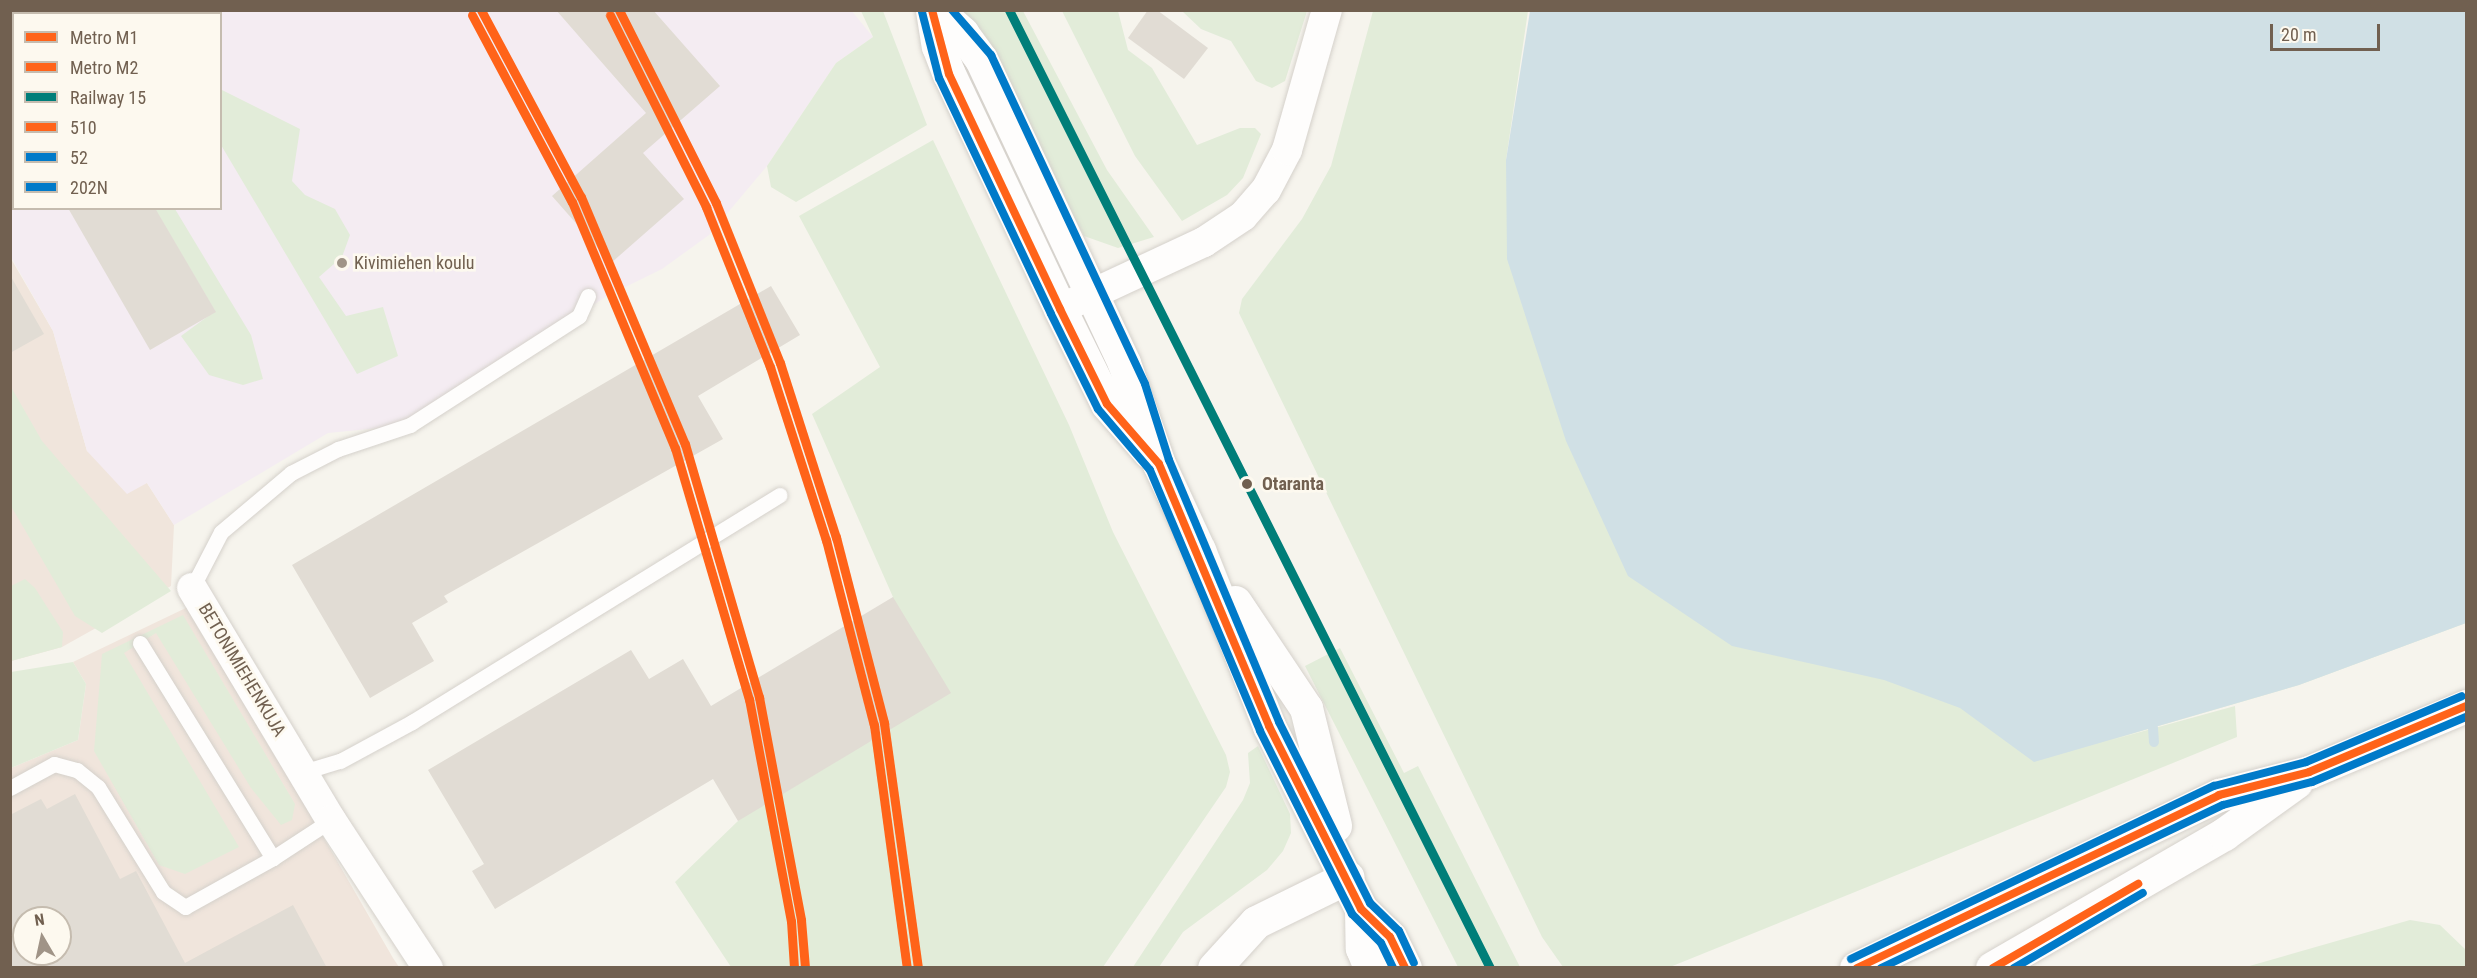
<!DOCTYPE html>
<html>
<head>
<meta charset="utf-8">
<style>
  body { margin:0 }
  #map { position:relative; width:2477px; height:978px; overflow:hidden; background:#f6f4ed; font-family:"Roboto Condensed",sans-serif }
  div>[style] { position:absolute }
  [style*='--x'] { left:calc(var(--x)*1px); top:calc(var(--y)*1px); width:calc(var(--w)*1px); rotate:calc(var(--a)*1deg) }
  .commercial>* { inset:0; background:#f0e5dc }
  .education>* { inset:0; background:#f4ecf2 }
  .green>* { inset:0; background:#e2ecd9 }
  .water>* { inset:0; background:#d0e0e5 }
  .stream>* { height:10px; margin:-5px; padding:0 5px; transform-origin:5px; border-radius:5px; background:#d0e0e5 }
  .building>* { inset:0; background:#e1dcd4 }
  .roads { filter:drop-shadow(0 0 2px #d5d1cb) drop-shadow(0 0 2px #d5d1cb) }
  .lane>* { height:15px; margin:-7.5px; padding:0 7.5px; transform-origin:7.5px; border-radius:7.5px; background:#fefdfc }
  .street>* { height:30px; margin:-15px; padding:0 15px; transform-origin:15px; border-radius:15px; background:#fefdfc }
  .secondary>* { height:33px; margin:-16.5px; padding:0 16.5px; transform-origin:16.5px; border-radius:16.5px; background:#fefdfc }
  .bus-1>* { height:8px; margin:-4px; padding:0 4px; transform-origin:4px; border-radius:4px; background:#ff6319 }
  .bus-2>* { height:8px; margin:-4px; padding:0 4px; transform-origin:4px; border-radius:4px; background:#007ac9 }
  .bus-3>* { height:8px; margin:-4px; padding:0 4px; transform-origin:4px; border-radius:4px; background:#007ac9 }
  .rail-1>* { height:9px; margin:-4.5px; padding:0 4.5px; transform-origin:4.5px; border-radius:4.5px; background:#007e79 }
  .metro-1>* { height:9px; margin:-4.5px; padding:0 4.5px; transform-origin:4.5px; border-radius:4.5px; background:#ff6319 }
  .metro-2>* { height:9px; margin:-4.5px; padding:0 4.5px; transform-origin:4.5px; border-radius:4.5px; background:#ff6319 }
  .dots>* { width:16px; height:16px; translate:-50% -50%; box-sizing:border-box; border:3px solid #fdf9ef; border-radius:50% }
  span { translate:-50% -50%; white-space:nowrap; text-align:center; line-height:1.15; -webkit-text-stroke:5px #fdf9ef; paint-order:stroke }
  .poi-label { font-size:18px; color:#716050 }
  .left { translate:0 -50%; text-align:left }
  .stop-label { font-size:18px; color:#716050; font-weight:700 }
  .street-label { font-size:18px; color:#716050 }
  .frame { position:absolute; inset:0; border:12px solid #716050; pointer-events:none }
  .legend { position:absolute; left:12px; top:12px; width:210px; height:198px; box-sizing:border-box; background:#fdf9ef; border:2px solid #c5bcaf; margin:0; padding:8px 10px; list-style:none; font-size:18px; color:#716050 }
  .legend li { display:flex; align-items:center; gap:12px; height:30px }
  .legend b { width:30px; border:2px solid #c5bcaf }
  .north { position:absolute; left:12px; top:906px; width:60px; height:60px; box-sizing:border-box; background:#fdf9ef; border:2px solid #c5bcaf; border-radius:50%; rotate:351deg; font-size:16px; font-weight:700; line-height:24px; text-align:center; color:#716050 }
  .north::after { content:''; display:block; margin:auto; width:21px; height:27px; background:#a09487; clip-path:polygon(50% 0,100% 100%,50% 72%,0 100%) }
  .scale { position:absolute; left:2270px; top:24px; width:110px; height:27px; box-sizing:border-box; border:3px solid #716050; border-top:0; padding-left:8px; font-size:18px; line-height:21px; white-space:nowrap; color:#716050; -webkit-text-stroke:4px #fdf9ef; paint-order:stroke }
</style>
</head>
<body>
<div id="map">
  <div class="commercial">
    <div style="clip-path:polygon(10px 257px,53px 331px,87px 451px,147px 483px,174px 525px,171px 586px,62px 647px,11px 661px)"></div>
    <div style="clip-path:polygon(evenodd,190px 606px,393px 958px,399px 967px,11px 968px,11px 768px,78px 740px,86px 684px,73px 662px,190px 606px,24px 918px,60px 918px,60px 954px,24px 954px,24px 918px)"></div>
  </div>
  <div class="education">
    <div style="clip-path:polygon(evenodd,851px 10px,873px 37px,836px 63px,767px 166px,709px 235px,662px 269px,607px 296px,410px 425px,328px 433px,174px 525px,147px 483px,127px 494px,87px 451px,53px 331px,11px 257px,10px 11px,851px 10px,14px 14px,220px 14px,220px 208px,14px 208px,14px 14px)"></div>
  </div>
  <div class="green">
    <div style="clip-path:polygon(861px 11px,883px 11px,927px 125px,796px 202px,771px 187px,767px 166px,836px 63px,873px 37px)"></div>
    <div style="clip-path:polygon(962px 11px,1023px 11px,1107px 170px,1154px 237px,1118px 248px,1084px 236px)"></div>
    <div style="clip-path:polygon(1062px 11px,1118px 11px,1128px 50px,1152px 68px,1197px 145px,1240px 128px,1255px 128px,1261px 134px,1243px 178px,1227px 195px,1182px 221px,1135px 156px)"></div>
    <div style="clip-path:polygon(1182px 11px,1307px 11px,1285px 81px,1272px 88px,1256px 81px,1231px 41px,1201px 29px)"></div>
    <div style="clip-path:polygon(1373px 11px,1528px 11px,1506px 160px,2466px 623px,2299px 685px,2111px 740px,2235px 706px,2237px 737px,1670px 967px,1563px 967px,1542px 937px,1239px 313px,1242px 299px,1302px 219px,1331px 166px)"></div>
    <div style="clip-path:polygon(220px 89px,300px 129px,292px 181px,305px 195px,335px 209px,350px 235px,342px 257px,319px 277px,346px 316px,383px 307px,398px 356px,357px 374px,221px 145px)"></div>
    <div style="clip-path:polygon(933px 140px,1069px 425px,1113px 532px,1226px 755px,1230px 772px,1226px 787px,1103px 967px,731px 967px,675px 882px,738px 821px,893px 597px,812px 414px,880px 367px,799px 216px)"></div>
    <div style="clip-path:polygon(155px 209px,175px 209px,251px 335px,263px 379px,243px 385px,209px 375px,181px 336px,215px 311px)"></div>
    <div style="clip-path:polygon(11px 387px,42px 441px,171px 591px,102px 633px,75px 616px,11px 506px)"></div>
    <div style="clip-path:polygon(25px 579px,35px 588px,63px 632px,62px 647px,11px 661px,11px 586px)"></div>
    <div style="clip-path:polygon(183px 615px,295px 804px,292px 820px,281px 825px,251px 788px,156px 633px,124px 653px,239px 847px,185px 874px,159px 865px,94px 751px,102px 654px)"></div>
    <div style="clip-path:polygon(1340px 648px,1404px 773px,1418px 766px,1520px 967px,1458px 967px,1305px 666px)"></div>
    <div style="clip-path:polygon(73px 662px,86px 684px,78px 740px,11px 768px,11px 672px)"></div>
    <div style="clip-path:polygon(1258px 746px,1290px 814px,1291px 833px,1283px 851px,1267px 870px,1183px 932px,1159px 967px,1133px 967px,1243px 800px,1250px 783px,1248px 753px)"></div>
    <div style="clip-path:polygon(2410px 920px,2440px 925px,2466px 950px,2466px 967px,2246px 967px)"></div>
  </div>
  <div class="water">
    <div style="clip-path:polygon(1530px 11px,2466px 11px,2466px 623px,2299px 685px,2034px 762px,1960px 708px,1884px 680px,1732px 646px,1628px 576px,1566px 441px,1507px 259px,1506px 160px)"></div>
  </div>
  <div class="stream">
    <div style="--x:2153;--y:728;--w:14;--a:86"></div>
  </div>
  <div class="building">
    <div style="clip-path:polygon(556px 10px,653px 10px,720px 86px,643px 153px,684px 199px,611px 263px,552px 196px,646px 113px)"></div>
    <div style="clip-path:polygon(1148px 10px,1157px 10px,1208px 48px,1184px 79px,1128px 38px)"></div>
    <div style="clip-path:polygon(68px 208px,155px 208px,216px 312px,150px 350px)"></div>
    <div style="clip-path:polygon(10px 275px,44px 334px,10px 353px)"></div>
    <div style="clip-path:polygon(771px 286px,800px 335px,698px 396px,723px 439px,444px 596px,448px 602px,412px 623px,434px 661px,370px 698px,292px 565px)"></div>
    <div style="clip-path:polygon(893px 597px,951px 693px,738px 821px,713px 779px,495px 909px,472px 871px,484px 864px,428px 770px,631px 650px,649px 679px,683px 659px,711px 706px)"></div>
    <div style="clip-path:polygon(evenodd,75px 794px,120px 879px,136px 871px,185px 963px,293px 905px,327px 968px,10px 968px,10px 815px,41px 799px,47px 809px,75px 794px,24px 918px,60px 918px,60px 954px,24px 954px,24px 918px)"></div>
  </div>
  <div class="roads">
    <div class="lane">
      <div style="--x:192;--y:588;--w:63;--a:-62.6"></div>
      <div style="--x:221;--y:532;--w:92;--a:-40.1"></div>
      <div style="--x:291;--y:473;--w:53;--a:-27.1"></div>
      <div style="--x:338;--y:449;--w:76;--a:-18.4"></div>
      <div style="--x:410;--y:425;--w:201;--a:-32.8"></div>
      <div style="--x:579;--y:316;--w:22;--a:-66"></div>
      <div style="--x:140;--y:643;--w:253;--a:58.3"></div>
      <div style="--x:273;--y:858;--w:69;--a:-33.2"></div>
      <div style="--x:303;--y:772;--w:39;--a:-17"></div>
      <div style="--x:340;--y:761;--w:82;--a:-28.4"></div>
      <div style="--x:412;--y:722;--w:432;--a:-31.7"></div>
      <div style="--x:10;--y:788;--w:50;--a:-28.6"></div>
      <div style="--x:54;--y:764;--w:24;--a:15"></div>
      <div style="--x:77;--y:770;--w:27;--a:39"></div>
      <div style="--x:98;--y:787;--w:123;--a:58.2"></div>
      <div style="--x:163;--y:892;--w:27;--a:34"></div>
      <div style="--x:185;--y:907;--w:101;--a:-29.1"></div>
    </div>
    <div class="street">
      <div style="--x:1060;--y:309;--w:159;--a:-25"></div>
      <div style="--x:1204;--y:242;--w:47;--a:-33.7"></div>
      <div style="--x:1243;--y:216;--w:35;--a:-49"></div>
      <div style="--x:1266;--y:190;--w:45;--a:-62.3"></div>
      <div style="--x:1287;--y:150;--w:146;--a:-74.1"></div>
      <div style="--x:192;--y:588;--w:270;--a:59.1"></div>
      <div style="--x:331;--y:820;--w:177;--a:56.8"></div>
    </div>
    <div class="secondary">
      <div style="--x:932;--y:10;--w:36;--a:81"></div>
      <div style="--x:938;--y:46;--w:30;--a:69"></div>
      <div style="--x:949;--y:74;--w:260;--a:64.7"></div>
      <div style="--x:1060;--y:309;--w:106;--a:63.7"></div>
      <div style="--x:1107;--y:404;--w:65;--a:48.7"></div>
      <div style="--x:936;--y:10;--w:35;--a:41"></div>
      <div style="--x:962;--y:33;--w:32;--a:54"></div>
      <div style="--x:981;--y:59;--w:336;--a:64.8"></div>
      <div style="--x:1124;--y:363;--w:107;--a:70.9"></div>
      <div style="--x:1159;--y:464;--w:95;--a:65.1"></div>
      <div style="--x:1199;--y:550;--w:189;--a:68.3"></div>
      <div style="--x:1269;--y:726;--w:205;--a:63.3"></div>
      <div style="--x:1361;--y:909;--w:39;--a:89"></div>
      <div style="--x:1362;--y:948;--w:22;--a:68"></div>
      <div style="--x:1235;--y:602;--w:128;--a:56.2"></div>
      <div style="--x:1306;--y:708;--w:121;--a:76.1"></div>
      <div style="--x:1361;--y:909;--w:40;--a:44"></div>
      <div style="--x:1390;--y:937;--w:34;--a:64"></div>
      <div style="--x:1214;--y:968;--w:62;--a:-47.6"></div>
      <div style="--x:1256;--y:922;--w:102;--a:-26.1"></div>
      <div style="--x:1856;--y:968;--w:402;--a:-25.5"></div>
      <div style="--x:2219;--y:795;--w:93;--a:-14.3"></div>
      <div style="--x:2309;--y:772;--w:170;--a:-22.8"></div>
      <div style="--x:1992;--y:968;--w:268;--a:-30"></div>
      <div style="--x:2224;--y:834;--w:89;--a:-35.8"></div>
    </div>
  </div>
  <div class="bus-1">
    <div style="--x:932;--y:10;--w:66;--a:75.1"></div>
    <div style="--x:949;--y:74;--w:260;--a:64.7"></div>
    <div style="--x:1060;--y:309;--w:106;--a:63.7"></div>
    <div style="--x:1107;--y:404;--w:79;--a:49.1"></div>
    <div style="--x:1159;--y:464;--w:284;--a:67.2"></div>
    <div style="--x:1269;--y:726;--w:205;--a:63.3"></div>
    <div style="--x:1361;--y:909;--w:40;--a:44"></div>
    <div style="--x:1390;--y:937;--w:34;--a:64"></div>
    <div style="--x:1857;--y:968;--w:401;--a:-25.5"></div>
    <div style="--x:2219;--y:795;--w:93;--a:-14.3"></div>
    <div style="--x:2309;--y:772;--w:170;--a:-22.8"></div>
    <div style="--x:1993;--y:968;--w:168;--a:-30.1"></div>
  </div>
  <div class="bus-2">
    <div style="--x:922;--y:12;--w:68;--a:75.6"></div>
    <div style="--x:939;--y:78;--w:261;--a:64.6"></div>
    <div style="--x:1051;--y:314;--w:106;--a:63.7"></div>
    <div style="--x:1098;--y:409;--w:80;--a:49.6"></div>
    <div style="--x:1150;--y:470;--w:283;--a:67.1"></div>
    <div style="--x:1260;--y:731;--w:205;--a:63.3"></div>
    <div style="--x:1352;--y:914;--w:41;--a:45"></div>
    <div style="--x:1381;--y:943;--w:28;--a:64"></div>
    <div style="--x:1881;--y:968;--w:379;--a:-25.5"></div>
    <div style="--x:2223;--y:805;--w:92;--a:-14.5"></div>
    <div style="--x:2312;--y:782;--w:167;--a:-22.9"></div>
    <div style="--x:2014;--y:968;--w:149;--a:-30.2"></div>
  </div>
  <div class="bus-3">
    <div style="--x:952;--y:10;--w:60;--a:49.1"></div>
    <div style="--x:991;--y:55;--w:363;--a:64.9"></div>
    <div style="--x:1145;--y:384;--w:80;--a:72.5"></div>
    <div style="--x:1169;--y:460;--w:284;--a:67.2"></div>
    <div style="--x:1279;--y:722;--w:203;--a:63.3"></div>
    <div style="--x:1370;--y:903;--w:40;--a:44"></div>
    <div style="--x:1399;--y:931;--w:35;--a:65"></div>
    <div style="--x:1851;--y:959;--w:402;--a:-25.5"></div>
    <div style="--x:2214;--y:786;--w:95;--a:-14.6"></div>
    <div style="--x:2306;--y:762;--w:169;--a:-22.9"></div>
  </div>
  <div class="rail-1">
    <div style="--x:1009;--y:10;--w:1072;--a:63.34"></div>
  </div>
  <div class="metro-1">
    <div style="--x:481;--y:10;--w:212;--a:61.9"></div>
    <div style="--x:581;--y:197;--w:268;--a:67.2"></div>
    <div style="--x:685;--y:444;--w:264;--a:73.7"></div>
    <div style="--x:759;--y:697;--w:227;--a:79.3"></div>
    <div style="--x:801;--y:920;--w:48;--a:85.2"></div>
    <div style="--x:619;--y:10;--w:216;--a:63.3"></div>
    <div style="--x:716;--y:203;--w:172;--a:68.2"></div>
    <div style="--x:780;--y:363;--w:183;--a:72.2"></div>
    <div style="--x:836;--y:537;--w:192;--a:75.5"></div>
    <div style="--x:884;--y:723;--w:247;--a:82.1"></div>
  </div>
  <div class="metro-2">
    <div style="--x:472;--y:15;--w:212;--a:61.9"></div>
    <div style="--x:572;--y:202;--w:267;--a:67.3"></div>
    <div style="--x:675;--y:448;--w:262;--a:73.6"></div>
    <div style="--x:749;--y:699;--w:226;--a:79.3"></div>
    <div style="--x:791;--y:921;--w:47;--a:86.3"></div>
    <div style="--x:610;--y:15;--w:215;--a:63.4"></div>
    <div style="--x:706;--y:207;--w:172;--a:68.2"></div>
    <div style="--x:770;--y:367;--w:182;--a:72.1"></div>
    <div style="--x:826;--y:540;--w:191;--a:75.5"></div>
    <div style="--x:874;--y:725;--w:245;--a:82.3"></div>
  </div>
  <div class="dots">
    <div style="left:342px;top:263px;background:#a09487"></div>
    <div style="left:1247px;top:484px;background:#716050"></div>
  </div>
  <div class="poi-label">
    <span class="left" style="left:354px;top:263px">Kivimiehen koulu</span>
  </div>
  <div class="stop-label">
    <span class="left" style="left:1262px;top:484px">Otaranta</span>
  </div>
  <div class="street-label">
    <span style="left:242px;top:670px;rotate:59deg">BETONIMIEHENKUJA</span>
  </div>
  <div class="frame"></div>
  <ul class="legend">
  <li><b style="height:8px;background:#ff6319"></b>Metro M1</li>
  <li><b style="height:8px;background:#ff6319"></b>Metro M2</li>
  <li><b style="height:8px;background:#007e79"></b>Railway 15</li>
  <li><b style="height:8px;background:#ff6319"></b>510</li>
  <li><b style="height:8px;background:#007ac9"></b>52</li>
  <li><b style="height:8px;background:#007ac9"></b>202N</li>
  </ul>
  <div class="north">N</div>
  <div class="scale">20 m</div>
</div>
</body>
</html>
